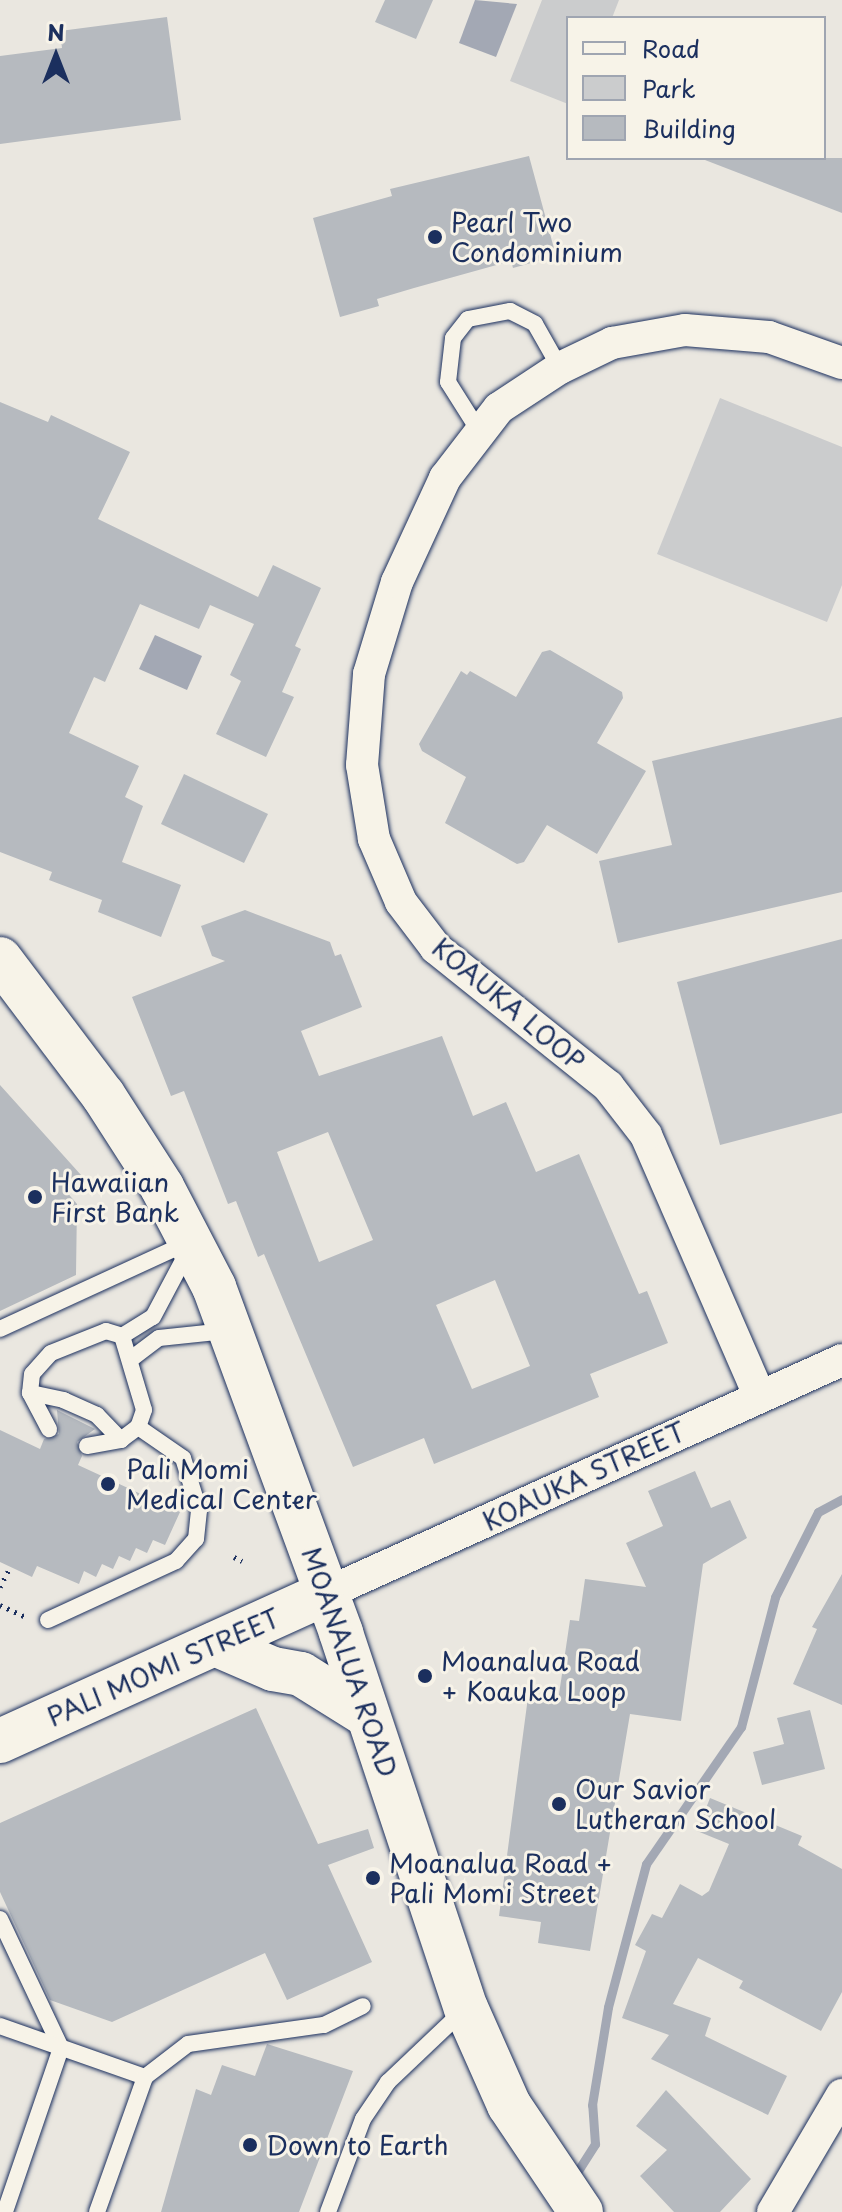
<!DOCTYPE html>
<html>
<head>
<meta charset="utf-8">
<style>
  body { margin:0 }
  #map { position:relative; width:842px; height:2212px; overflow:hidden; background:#eae7e0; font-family:"Playpen Sans",sans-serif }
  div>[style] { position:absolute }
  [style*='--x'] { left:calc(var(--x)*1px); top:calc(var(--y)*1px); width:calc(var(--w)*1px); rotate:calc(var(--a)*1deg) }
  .green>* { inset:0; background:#cbcccd }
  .water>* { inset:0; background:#a3a8b4 }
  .stream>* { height:9px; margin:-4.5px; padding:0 4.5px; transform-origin:4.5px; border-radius:4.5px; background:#a3a8b4 }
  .building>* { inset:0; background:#b6babf }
  .path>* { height:5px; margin-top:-2.5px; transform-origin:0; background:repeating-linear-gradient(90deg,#1b2f5e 0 2px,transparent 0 8px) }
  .roads { filter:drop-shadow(0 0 2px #1b2f5e) drop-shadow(0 0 2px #1b2f5e) }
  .lane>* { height:16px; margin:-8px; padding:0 8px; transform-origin:8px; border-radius:8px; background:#f7f3e8 }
  .street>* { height:32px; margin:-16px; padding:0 16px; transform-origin:16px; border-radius:16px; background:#f7f3e8 }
  .secondary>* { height:44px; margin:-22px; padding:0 22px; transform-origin:22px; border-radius:22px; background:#f7f3e8 }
  .dots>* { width:22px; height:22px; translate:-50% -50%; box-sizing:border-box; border:4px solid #f7f3e8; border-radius:50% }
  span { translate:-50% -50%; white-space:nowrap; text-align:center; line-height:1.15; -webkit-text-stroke:6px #f7f3e8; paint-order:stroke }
  .poi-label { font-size:26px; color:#1b2f5e }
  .left { translate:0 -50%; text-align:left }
  .street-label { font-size:26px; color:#1b2f5e }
  .legend { position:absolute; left:566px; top:16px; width:260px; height:144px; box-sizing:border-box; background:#f7f3e8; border:2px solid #9fa5b1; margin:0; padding:10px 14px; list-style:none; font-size:24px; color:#1b2f5e }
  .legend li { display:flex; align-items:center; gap:16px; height:40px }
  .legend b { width:40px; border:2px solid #9fa5b1 }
  .north { position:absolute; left:16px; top:16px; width:80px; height:80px; -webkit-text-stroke:6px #f7f3e8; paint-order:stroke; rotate:0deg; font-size:22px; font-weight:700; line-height:32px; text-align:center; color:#1b2f5e }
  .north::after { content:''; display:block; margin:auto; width:28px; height:36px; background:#1b2f5e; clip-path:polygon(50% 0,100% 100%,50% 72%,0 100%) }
</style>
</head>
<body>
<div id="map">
  <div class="green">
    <div style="clip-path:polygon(542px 0,619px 0,612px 18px,568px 18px,568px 104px,510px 81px)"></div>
    <div style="clip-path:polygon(720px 398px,842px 447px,842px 585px,827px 622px,657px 554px)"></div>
  </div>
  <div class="water">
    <div style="clip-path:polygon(475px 0,517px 4px,496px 57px,459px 43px)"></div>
    <div style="clip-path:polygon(155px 635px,202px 656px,187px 690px,139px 669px)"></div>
  </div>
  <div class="stream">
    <div style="--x:572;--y:2180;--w:43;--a:-57.4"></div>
    <div style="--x:595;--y:2144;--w:39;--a:-94"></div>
    <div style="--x:592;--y:2105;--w:99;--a:-80.7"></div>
    <div style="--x:608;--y:2007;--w:148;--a:-75.1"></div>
    <div style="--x:646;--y:1864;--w:167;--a:-55.3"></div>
    <div style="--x:741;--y:1727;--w:134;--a:-75.3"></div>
    <div style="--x:775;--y:1597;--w:95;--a:-63.2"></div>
    <div style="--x:818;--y:1512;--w:27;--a:-28"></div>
  </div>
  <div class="building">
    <div style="clip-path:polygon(385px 0,433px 0,416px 39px,375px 22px)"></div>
    <div style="clip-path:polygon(167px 17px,181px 120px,0 144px,0 56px,62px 48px,60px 31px)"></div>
    <div style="clip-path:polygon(529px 156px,556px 256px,513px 268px,511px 261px,414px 288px,377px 299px,379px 306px,340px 317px,313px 218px,392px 196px,390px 189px)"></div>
    <div style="clip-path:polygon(842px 158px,842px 213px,705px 160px,706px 158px)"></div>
    <div style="clip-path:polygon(0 402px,48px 422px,51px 415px,130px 452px,98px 519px,258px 597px,273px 565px,321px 588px,295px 646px,301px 649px,282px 692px,294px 697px,266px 757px,216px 734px,241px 681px,230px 675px,254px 624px,210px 605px,199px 629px,140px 604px,105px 682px,94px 677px,69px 733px,139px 766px,125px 797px,143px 806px,122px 862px,181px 885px,161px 937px,98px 912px,102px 900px,49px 880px,52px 872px,0 852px)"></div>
    <div style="clip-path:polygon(550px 650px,622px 692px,623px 698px,597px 743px,646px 771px,597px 854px,547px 825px,524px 862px,517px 864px,445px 823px,466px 777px,422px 751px,419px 744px,461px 671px,467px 675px,470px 671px,516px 697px,542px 652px)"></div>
    <div style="clip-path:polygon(842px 717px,842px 892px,618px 943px,599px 861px,672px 845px,652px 761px)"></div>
    <div style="clip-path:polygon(184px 774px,268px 814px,244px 863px,161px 824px)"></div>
    <div style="clip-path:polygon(evenodd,245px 910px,330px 942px,335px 956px,341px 954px,362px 1007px,301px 1031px,319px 1076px,442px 1036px,473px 1116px,506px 1102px,536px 1172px,579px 1154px,639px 1294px,647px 1291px,668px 1343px,590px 1374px,599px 1397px,434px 1464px,424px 1438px,353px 1467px,264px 1254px,258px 1257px,236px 1201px,228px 1204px,184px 1091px,171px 1096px,132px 997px,225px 961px,212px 956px,201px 926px,245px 910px,328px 1132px,373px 1240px,319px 1262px,277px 1152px,328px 1132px,245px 910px,495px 1280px,530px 1366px,472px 1389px,436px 1305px,495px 1280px)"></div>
    <div style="clip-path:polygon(842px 939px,842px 1113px,720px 1145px,677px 982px)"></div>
    <div style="clip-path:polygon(0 1085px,81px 1175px,65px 1190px,77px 1204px,76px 1275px,0 1311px)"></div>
    <div style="clip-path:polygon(57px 1410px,95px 1429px,77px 1442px,82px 1456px,78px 1465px,180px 1512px,165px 1545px,153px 1540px,147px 1553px,136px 1548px,130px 1561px,119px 1556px,113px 1569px,102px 1564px,96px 1577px,84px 1571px,79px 1584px,37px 1566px,32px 1577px,0 1562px,0 1430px,40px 1449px,44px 1439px,59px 1434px)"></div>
    <div style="clip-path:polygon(695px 1471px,711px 1508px,730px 1500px,747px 1538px,703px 1564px,681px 1721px,630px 1714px,590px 1951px,538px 1943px,541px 1922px,499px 1916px,528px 1697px,558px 1701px,570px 1620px,579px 1621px,585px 1579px,646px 1587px,626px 1543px,663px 1526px,648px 1491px)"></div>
    <div style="clip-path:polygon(842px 1574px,842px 1705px,793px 1684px,817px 1629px,812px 1627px)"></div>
    <div style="clip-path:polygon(256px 1708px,318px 1844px,368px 1829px,374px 1848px,328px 1865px,372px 1962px,287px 2000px,265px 1953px,112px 2022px,50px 2000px,0 1892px,0 1823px)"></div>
    <div style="clip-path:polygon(810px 1710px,825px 1769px,762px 1785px,753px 1752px,784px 1744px,777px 1718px)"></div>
    <div style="clip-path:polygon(710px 1798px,802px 1836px,798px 1845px,842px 1869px,842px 1992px,821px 2031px,739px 1988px,743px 1981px,698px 1958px,673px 2004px,711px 2018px,705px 2036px,787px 2076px,768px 2115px,651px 2059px,669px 2035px,622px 2018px,646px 1951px,635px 1945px,652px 1914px,662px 1918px,680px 1884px,702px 1896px,709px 1891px,729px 1844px,697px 1831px)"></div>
    <div style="clip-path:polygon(267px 2044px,353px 2071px,299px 2212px,161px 2212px,196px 2089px,211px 2095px,222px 2065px,255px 2076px)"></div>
    <div style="clip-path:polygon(666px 2090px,751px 2179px,720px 2212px,674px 2212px,640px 2176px,667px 2150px,636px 2126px)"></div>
  </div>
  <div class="path">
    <div style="--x:234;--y:1557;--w:9;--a:27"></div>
    <div style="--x:0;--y:1587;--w:22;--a:-63"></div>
    <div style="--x:0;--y:1605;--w:31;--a:25"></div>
  </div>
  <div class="roads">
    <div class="lane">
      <div style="--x:479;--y:431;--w:58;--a:-122.3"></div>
      <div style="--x:448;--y:382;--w:44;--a:-83.5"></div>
      <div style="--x:453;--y:338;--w:24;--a:-52"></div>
      <div style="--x:468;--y:319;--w:43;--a:-10.8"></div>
      <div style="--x:510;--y:311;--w:28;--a:27"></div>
      <div style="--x:535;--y:324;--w:51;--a:60.4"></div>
      <div style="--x:0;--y:1329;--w:206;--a:-24.7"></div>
      <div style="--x:122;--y:1336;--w:77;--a:73.4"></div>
      <div style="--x:144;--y:1410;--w:18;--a:109"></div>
      <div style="--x:138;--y:1427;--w:21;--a:143"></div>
      <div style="--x:121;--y:1440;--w:35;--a:-134"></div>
      <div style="--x:97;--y:1415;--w:36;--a:-156"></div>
      <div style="--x:64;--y:1400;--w:35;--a:-168"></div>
      <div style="--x:30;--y:1393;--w:19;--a:-84"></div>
      <div style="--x:32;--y:1374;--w:28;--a:-48"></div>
      <div style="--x:51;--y:1353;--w:59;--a:-21.8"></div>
      <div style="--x:106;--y:1331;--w:17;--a:17"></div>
      <div style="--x:122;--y:1336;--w:36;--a:-32"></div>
      <div style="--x:153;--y:1317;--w:75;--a:-62.1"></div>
      <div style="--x:131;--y:1359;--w:35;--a:-37"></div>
      <div style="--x:159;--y:1338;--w:67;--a:-6"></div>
      <div style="--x:30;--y:1393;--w:41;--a:62.2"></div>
      <div style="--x:87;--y:1446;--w:35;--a:-10"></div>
      <div style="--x:48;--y:1620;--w:141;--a:-24.7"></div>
      <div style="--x:176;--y:1561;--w:30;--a:-48"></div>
      <div style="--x:196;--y:1539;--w:29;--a:-84"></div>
      <div style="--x:199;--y:1510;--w:54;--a:-107.1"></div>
      <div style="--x:183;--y:1458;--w:55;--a:-145.4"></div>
      <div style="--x:0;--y:1919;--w:143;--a:64.7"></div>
      <div style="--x:61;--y:2048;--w:173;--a:108.9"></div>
      <div style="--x:0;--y:2026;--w:154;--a:19.4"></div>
      <div style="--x:97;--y:2212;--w:143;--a:-70.4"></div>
      <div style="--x:145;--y:2077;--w:54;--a:-37.5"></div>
      <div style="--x:188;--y:2044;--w:137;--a:-8"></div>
      <div style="--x:324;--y:2025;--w:43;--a:-26"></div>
      <div style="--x:328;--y:2212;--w:99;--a:-69.4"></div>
      <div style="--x:363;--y:2119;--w:45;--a:-56"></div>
      <div style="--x:388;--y:2082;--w:106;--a:-43.5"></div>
    </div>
    <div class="street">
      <div style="--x:759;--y:1395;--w:283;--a:-113.5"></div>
      <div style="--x:646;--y:1135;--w:62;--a:-127.8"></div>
      <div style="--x:608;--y:1086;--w:221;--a:-141.3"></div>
      <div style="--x:436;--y:948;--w:58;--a:-127.3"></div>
      <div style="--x:401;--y:902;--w:69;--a:-113.2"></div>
      <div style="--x:374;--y:839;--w:75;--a:-99.2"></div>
      <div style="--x:362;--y:765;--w:91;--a:-85.6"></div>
      <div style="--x:369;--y:674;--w:96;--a:-73.1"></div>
      <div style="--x:397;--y:582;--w:115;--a:-65.2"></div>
      <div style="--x:445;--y:478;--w:88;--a:-52.4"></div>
      <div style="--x:499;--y:408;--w:73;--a:-33.3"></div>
      <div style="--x:560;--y:368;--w:58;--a:-25.7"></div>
      <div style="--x:612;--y:343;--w:74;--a:-10.1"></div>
      <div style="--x:685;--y:330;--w:84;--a:4.8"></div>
      <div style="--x:769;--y:337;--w:77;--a:19.6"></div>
      <div style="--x:327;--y:1593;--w:565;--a:-24.34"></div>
      <div style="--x:773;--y:2212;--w:136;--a:-59.5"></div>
    </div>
    <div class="secondary">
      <div style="--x:0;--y:959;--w:171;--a:52.9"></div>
      <div style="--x:103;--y:1095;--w:109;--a:57.3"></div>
      <div style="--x:162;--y:1187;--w:113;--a:62.5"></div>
      <div style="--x:214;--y:1287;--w:369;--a:69.8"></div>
      <div style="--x:341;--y:1633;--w:395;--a:71.6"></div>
      <div style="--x:466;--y:2008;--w:106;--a:66.1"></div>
      <div style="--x:509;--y:2105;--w:129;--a:56.1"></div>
      <div style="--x:215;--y:1644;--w:63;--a:23.3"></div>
      <div style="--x:273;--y:1669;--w:28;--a:10"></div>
      <div style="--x:301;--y:1674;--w:79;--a:32.1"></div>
      <div style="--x:0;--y:1741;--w:359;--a:-24.4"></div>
    </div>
  </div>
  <div class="dots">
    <div style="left:435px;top:237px;background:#1b2f5e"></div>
    <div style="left:35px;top:1197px;background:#1b2f5e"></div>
    <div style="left:108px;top:1484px;background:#1b2f5e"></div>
    <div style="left:425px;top:1676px;background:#1b2f5e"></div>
    <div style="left:559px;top:1804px;background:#1b2f5e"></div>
    <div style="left:373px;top:1878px;background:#1b2f5e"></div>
    <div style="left:250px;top:2145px;background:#1b2f5e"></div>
  </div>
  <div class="poi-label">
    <span class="left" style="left:451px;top:237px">Pearl Two<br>Condominium</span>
    <span class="left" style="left:51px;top:1197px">Hawaiian<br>First Bank</span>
    <span class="left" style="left:126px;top:1484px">Pali Momi<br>Medical Center</span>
    <span class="left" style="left:441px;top:1676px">Moanalua Road<br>+ Koauka Loop</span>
    <span class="left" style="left:575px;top:1804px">Our Savior<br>Lutheran School</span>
    <span class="left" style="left:389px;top:1878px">Moanalua Road +<br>Pali Momi Street</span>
    <span class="left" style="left:266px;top:2145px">Down to Earth</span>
  </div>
  <div class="street-label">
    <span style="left:509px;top:1004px;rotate:40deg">KOAUKA LOOP</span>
    <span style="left:584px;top:1476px;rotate:-25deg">KOAUKA STREET</span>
    <span style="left:350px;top:1662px;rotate:71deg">MOANALUA ROAD</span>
    <span style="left:163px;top:1667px;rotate:-24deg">PALI MOMI STREET</span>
  </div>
  <ul class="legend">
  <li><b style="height:10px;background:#f7f3e8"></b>Road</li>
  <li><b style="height:22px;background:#cbcccd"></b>Park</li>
  <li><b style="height:22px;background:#b6babf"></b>Building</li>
  </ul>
  <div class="north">N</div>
</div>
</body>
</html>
